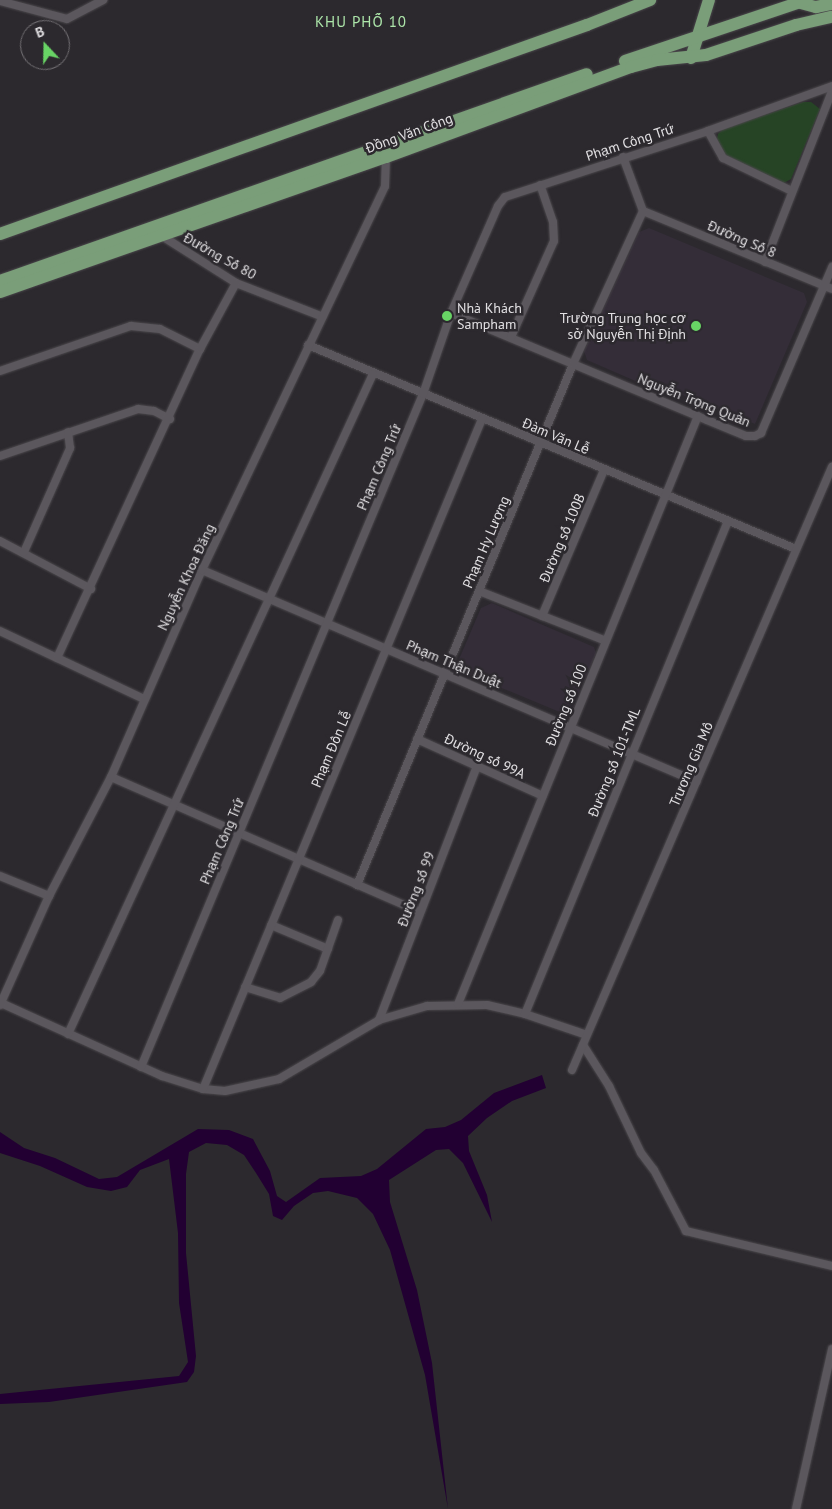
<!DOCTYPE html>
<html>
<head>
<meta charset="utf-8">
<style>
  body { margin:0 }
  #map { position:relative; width:832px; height:1509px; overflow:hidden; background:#2c292e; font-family:"PT Sans",sans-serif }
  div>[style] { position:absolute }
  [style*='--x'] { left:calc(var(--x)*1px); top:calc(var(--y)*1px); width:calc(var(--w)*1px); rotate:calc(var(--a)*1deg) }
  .built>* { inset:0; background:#342d38 }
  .green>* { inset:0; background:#264425 }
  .water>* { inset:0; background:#220032 }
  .roads { filter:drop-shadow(0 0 1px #4a474b) drop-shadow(0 0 1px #4a474b) }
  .street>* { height:8px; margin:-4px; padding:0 4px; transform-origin:4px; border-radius:4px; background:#5b575d }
  .primary>* { height:12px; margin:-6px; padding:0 6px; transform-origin:6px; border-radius:6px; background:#7a9e79 }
  .dots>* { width:14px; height:14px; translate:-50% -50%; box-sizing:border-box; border:2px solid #2c292e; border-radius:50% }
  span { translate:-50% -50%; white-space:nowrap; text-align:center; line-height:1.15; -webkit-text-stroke:5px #2c292e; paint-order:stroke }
  .street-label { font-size:14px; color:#e2e0e3 }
  .poi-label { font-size:14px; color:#e2e0e3 }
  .left { translate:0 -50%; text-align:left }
  .right { translate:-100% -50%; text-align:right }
  .neighbourhood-label { font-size:15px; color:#ade6aa; letter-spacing:1px }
  .north { position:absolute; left:20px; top:20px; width:50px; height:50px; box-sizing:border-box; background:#2c292e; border:1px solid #757276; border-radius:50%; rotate:339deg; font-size:14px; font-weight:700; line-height:20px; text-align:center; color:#e2e0e3 }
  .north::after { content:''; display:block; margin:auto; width:18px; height:22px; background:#68d465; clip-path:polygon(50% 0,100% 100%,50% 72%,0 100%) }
</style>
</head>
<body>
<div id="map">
  <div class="built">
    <div style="clip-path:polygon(649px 228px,804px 293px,807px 302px,755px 424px,680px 394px,670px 396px,587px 360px,584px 351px,639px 232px)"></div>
    <div style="clip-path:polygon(492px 603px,594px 647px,596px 653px,571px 711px,562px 713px,461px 671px,459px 659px,481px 608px)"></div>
  </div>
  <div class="green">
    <div style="clip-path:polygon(803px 102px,811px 102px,820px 109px,791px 179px,782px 184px,724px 159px,716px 144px,718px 134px,723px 129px)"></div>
  </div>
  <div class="water">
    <div style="clip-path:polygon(542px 1075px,546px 1088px,512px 1101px,487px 1118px,468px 1136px,469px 1151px,487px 1195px,492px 1222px,463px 1163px,449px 1149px,436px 1150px,389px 1180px,390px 1202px,417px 1290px,432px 1363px,448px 1509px,425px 1375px,390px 1250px,373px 1214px,357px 1198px,328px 1191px,313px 1193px,294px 1206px,282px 1220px,273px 1216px,269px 1194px,256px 1173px,244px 1155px,227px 1145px,206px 1143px,189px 1152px,186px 1174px,186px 1253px,196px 1356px,194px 1372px,187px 1382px,49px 1402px,0 1404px,0 1394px,179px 1376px,188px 1362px,179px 1303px,178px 1233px,169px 1159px,140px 1170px,127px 1187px,111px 1191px,87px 1187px,40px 1166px,0 1153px,0 1132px,24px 1148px,55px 1158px,99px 1179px,117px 1177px,198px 1129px,229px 1130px,253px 1139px,270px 1171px,277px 1196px,286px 1202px,320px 1178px,361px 1176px,377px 1169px,426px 1129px,445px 1127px,461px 1120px,494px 1093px)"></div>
  </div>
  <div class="roads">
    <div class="street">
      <div style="--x:0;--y:1;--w:69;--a:15"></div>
      <div style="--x:67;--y:19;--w:41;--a:-27.8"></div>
      <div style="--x:708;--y:131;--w:31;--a:61"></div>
      <div style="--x:723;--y:158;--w:76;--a:25.6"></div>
      <div style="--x:623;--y:157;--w:58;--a:69.7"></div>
      <div style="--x:643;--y:211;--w:204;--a:22.4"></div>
      <div style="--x:162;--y:236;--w:88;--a:32.4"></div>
      <div style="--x:236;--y:283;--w:93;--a:21.3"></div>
      <div style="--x:765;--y:262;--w:184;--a:-68.6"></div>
      <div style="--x:451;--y:313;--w:277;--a:22.7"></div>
      <div style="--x:707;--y:420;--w:42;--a:22.3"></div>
      <div style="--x:746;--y:436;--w:9;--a:0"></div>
      <div style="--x:755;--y:436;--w:7;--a:-27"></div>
      <div style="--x:761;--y:433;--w:181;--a:-66.8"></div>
      <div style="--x:511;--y:337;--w:105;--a:-65.9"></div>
      <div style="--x:554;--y:241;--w:19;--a:-93"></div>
      <div style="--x:553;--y:222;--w:39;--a:-109"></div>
      <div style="--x:308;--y:345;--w:529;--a:22.69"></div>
      <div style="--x:0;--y:371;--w:139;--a:-19"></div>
      <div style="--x:131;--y:326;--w:29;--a:6"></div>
      <div style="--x:160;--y:329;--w:45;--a:26.6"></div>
      <div style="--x:0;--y:456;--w:146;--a:-18.8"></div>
      <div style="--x:138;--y:409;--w:16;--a:7"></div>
      <div style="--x:154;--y:411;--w:18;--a:27"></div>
      <div style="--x:0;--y:541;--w:103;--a:27.8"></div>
      <div style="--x:24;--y:552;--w:114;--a:-66.1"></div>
      <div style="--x:70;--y:448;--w:16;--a:-97"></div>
      <div style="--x:202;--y:570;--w:538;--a:23.18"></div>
      <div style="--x:479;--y:591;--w:136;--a:21.5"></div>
      <div style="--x:542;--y:616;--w:159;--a:-67"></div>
      <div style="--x:0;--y:631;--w:159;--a:25.3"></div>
      <div style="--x:57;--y:658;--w:340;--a:-65.2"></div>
      <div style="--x:200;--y:349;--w:75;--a:-61.4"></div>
      <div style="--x:417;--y:739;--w:138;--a:24.3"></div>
      <div style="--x:111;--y:777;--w:337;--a:23.6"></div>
      <div style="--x:0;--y:876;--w:53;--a:22.2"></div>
      <div style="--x:357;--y:885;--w:564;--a:-67.48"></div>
      <div style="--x:573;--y:364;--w:168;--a:-65.4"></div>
      <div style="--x:271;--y:925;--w:62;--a:22.8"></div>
      <div style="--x:245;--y:987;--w:37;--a:17"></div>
      <div style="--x:280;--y:998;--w:35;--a:-27"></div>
      <div style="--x:311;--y:982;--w:14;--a:-51"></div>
      <div style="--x:320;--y:971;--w:54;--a:-70.6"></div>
      <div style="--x:1;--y:1003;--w:177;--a:24.4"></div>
      <div style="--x:162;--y:1076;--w:43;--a:17.6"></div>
      <div style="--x:203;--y:1089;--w:22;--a:5"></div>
      <div style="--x:225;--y:1091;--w:55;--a:-12.5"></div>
      <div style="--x:279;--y:1079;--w:116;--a:-30.5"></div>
      <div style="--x:379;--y:1020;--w:50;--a:-16.3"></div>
      <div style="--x:427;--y:1006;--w:60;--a:-1"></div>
      <div style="--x:487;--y:1005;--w:39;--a:13"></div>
      <div style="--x:525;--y:1014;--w:65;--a:18.7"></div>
      <div style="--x:458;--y:1004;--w:635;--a:-67.8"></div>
      <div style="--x:0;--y:1005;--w:120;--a:-65.8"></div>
      <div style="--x:49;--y:896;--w:134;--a:-62.5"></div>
      <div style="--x:111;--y:777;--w:226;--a:-66.3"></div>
      <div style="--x:202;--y:570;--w:425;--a:-64.5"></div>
      <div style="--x:385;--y:186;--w:29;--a:-88"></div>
      <div style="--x:525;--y:1014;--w:533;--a:-67.62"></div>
      <div style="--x:379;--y:1020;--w:272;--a:-68.9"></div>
      <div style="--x:68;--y:1034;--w:727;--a:-65.2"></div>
      <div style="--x:583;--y:1045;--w:49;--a:57.6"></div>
      <div style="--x:609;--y:1086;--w:74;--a:64.5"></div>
      <div style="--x:641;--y:1153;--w:21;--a:53"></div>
      <div style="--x:654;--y:1170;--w:69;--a:62.3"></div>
      <div style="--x:686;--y:1231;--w:150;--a:13.5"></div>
      <div style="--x:141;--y:1067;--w:730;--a:-67.27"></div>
      <div style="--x:423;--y:394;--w:86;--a:-70.9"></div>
      <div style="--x:451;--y:313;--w:117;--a:-66.3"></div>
      <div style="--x:498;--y:206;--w:11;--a:-52"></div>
      <div style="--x:505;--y:197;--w:213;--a:-18"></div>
      <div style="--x:708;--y:131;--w:132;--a:-19.9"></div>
      <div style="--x:572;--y:1070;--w:657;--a:-66.68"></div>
      <div style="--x:203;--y:1089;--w:726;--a:-67.39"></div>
      <div style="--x:796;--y:1509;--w:164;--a:-77.3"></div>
    </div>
    <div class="primary">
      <div style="--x:797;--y:2;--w:20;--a:15"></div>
      <div style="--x:816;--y:7;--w:16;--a:-11"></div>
      <div style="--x:691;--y:58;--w:61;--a:-72.8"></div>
      <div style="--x:625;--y:61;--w:191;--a:-18.6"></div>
      <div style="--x:0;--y:234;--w:623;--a:-19.6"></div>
      <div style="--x:587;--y:25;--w:68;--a:-21.6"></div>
      <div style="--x:0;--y:281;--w:622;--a:-19.42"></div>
      <div style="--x:0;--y:292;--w:409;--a:-19.3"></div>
      <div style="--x:386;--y:157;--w:261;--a:-20.2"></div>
      <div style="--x:631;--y:67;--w:27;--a:-15"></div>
      <div style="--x:657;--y:60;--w:49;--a:-5.8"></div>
      <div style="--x:706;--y:55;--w:95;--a:-18.4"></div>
      <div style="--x:796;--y:25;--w:37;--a:-13"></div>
    </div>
  </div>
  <div class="dots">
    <div style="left:447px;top:316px;background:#68d465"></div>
    <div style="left:696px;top:326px;background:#68d465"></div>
  </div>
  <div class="street-label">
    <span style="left:409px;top:133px;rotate:-20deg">Đồng Văn Cống</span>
    <span style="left:630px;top:142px;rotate:-18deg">Phạm Công Trứ</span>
    <span style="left:742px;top:239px;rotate:23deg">Đường Số 8</span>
    <span style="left:220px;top:256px;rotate:29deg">Đường Số 80</span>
    <span style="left:694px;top:400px;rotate:22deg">Nguyễn Trọng Quản</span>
    <span style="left:556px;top:436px;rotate:23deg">Đàm Văn Lễ</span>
    <span style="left:379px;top:467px;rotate:-67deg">Phạm Công Trứ</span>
    <span style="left:562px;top:538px;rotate:-67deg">Đường số 100B</span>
    <span style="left:486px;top:542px;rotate:-67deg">Phạm Hy Lượng</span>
    <span style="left:186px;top:577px;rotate:-65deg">Nguyễn Khoa Đăng</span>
    <span style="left:454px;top:664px;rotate:23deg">Phạm Thận Duật</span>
    <span style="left:566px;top:705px;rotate:-68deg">Đường số 100</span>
    <span style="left:331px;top:749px;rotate:-67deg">Phạm Đôn Lễ</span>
    <span style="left:485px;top:756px;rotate:25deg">Đường số 99A</span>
    <span style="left:614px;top:762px;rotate:-68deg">Đường số 101-TML</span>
    <span style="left:691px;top:764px;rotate:-67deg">Trương Gia Mô</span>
    <span style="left:222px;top:841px;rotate:-67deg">Phạm Công Trứ</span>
    <span style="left:416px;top:889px;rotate:-69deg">Đường số 99</span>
  </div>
  <div class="poi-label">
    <span class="left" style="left:457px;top:316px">Nhà Khách<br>Sampham</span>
    <span class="right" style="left:686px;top:326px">Trường Trung học cơ<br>sở Nguyễn Thị Định</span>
  </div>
  <div class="neighbourhood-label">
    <span style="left:361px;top:22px">KHU PHỐ 10</span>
  </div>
  <div class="north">B</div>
</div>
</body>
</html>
